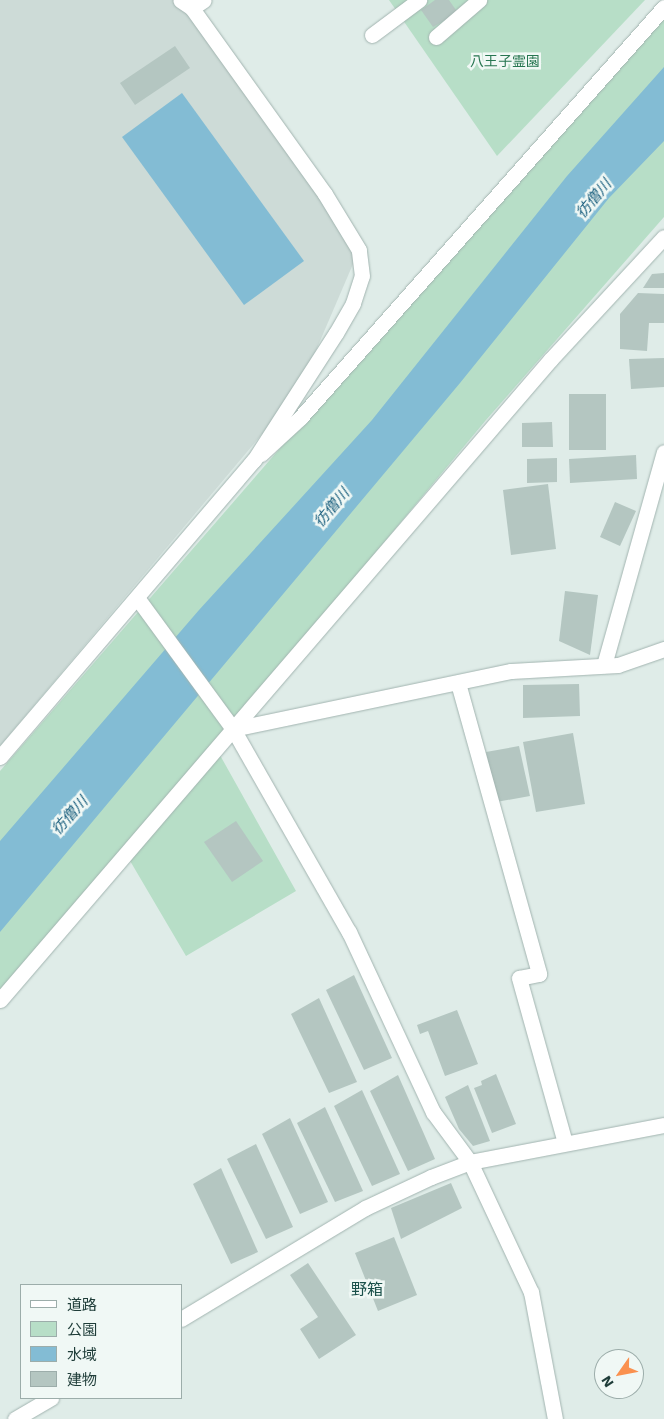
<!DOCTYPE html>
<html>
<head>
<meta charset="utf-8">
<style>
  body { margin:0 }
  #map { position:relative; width:664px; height:1419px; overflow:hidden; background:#dfece8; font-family:"Work Sans","Noto Sans JP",sans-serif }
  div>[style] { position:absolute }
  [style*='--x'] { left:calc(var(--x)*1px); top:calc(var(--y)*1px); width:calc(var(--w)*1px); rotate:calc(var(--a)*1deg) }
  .built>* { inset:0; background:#cddbd7 }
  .green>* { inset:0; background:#b7dec7 }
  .water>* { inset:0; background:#83bcd4 }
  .building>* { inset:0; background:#b4c6c1 }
  .roads { filter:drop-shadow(0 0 1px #a2b4b0) drop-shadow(0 0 1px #a2b4b0) }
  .lane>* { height:15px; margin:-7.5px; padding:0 7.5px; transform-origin:7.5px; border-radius:7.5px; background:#fff }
  .street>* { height:15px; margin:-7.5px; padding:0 7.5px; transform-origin:7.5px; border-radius:7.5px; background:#fff }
  .secondary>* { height:15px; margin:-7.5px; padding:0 7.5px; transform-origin:7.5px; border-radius:7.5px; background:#fff }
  span { translate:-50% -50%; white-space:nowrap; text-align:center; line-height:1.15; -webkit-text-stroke:5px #f0f8f5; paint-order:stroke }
  .park-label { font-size:14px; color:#277651 }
  .water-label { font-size:15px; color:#165c7c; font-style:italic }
  .quarter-label { font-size:16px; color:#1a504a }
  .legend { position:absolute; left:20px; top:1284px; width:162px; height:115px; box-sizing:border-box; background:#f0f8f5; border:1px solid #9cadaa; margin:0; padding:6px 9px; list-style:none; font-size:15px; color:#1f3d39 }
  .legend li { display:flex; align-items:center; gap:10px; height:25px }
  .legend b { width:25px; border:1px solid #9cadaa }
  .north { position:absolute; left:594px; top:1349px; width:50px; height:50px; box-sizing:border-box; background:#f0f8f5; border:1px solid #9cadaa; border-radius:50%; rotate:237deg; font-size:14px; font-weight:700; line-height:20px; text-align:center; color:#1f3d39 }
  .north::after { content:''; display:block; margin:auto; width:18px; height:22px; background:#fa914f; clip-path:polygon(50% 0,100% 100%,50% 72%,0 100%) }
</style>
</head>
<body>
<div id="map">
  <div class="built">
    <div style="clip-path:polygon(0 0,181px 0,359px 250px,299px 390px,0 746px)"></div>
  </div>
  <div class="green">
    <div style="clip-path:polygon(389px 0,645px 0,497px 156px)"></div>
    <div style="clip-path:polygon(664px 6px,664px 217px,486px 420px,131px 846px,216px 748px,296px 891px,186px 956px,126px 854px,0 1000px,0 771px)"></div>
  </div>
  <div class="water">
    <div style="clip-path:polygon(664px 67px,664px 141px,609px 198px,460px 383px,0 932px,0 841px,199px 610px,372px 420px,567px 176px)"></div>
    <div style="clip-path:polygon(182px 93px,304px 261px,244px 305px,122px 137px)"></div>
  </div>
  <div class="building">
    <div style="clip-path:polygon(435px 0,449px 0,458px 13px,433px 27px,421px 10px)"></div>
    <div style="clip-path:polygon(175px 46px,190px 68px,135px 105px,120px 83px)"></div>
    <div style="clip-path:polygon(664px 273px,664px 288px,643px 288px,652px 274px)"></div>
    <div style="clip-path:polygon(638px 293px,664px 294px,664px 323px,649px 323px,647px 351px,620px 349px,620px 314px)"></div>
    <div style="clip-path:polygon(664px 358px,664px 387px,631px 389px,629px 359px)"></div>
    <div style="clip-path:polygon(569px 394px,606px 394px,606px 450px,569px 450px)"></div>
    <div style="clip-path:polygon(552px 422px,553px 447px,522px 447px,522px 423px)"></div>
    <div style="clip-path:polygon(636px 455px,637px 479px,570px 483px,569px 459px)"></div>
    <div style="clip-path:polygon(557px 458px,557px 482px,527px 483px,527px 459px)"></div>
    <div style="clip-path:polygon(548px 484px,556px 549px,511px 555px,503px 490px)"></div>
    <div style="clip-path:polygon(615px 502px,636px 511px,620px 546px,600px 537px)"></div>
    <div style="clip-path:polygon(565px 591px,598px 595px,590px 655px,559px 641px)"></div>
    <div style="clip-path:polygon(579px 684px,580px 716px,523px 718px,523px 685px)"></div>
    <div style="clip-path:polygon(573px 733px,585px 804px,536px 812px,523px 742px)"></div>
    <div style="clip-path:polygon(519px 746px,530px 796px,496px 802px,486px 752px)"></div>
    <div style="clip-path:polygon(236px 821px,263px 861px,232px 882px,204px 842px)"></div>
    <div style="clip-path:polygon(354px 975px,392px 1058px,364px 1070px,326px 990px)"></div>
    <div style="clip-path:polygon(319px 998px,357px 1082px,329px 1093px,291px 1014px)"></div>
    <div style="clip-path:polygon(457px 1010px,478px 1064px,445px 1076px,428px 1031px,420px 1034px,417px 1025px)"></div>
    <div style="clip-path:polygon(496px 1074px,516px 1124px,492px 1133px,474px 1088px,482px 1085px,481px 1081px)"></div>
    <div style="clip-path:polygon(398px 1075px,435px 1159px,408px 1171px,370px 1091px)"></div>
    <div style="clip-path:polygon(468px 1085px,490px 1141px,473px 1146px,459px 1129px,445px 1097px)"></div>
    <div style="clip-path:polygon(362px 1090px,400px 1174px,372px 1186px,334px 1106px)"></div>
    <div style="clip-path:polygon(325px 1107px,363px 1191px,335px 1202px,297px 1123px)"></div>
    <div style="clip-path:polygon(290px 1118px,328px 1202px,300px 1214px,262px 1134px)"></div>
    <div style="clip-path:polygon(256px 1144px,293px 1227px,266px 1239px,227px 1159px)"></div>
    <div style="clip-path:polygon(221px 1168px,258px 1252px,231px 1264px,193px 1184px)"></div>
    <div style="clip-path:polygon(451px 1183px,462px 1208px,401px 1239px,391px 1208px)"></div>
    <div style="clip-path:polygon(394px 1237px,417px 1295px,378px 1311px,355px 1253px)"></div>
    <div style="clip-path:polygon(308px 1263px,356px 1335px,319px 1359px,300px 1329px,318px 1317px,290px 1275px)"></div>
  </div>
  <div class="roads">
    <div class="lane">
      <div style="--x:372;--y:35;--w:59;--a:-36.7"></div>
      <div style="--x:436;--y:37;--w:57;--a:-40.7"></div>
      <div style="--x:458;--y:683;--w:302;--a:74.4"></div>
      <div style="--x:539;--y:974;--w:20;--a:169"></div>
      <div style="--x:519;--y:978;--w:171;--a:74.4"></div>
    </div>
    <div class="street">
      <div style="--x:192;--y:8;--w:14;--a:-34"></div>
      <div style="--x:261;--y:454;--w:53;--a:-42.7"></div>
      <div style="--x:300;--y:418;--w:549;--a:-48.47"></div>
      <div style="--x:138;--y:599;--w:161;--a:53.8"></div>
      <div style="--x:233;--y:729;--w:234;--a:60.3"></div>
      <div style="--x:349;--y:932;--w:199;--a:65"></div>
      <div style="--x:433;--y:1112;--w:62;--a:53.5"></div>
      <div style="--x:470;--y:1162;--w:144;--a:64.9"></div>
      <div style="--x:531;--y:1292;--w:129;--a:79.3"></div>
      <div style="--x:604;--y:665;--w:221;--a:-74.3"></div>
      <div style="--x:233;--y:729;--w:284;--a:-11.8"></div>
      <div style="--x:511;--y:671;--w:107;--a:-3.2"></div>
      <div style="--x:618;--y:665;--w:49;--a:-19.2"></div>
      <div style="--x:0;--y:1000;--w:845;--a:-49.32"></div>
      <div style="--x:551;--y:359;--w:166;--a:-47.2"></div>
      <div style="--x:181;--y:1319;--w:215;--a:-31.1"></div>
      <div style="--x:365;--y:1208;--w:73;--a:-25.2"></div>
      <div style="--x:431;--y:1177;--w:42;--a:-21"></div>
      <div style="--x:470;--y:1162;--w:197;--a:-10.8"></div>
      <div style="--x:15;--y:1419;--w:42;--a:-30.3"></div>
    </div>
    <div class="secondary">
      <div style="--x:0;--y:757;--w:391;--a:-49.5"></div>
      <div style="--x:254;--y:460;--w:151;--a:-57.2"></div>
      <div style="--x:336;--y:333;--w:34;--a:-60"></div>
      <div style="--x:353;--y:303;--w:28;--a:-72"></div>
      <div style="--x:362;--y:276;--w:26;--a:-97"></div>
      <div style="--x:359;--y:250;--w:66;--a:-121.3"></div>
      <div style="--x:325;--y:194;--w:229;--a:-125.6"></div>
      <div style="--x:192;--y:8;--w:14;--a:-146"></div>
    </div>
  </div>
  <div class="park-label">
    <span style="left:505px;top:61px">八王子霊園</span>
  </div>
  <div class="water-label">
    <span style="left:594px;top:199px;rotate:-50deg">彷僧川</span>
    <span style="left:332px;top:508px;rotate:-50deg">彷僧川</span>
    <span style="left:70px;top:816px;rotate:-48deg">彷僧川</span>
  </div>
  <div class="quarter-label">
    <span style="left:367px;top:1290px">野箱</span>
  </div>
  <ul class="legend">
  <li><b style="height:6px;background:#fff"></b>道路</li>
  <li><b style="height:14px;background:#b7dec7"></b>公園</li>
  <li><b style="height:14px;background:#83bcd4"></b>水域</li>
  <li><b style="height:14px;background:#b4c6c1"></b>建物</li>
  </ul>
  <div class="north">N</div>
</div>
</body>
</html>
